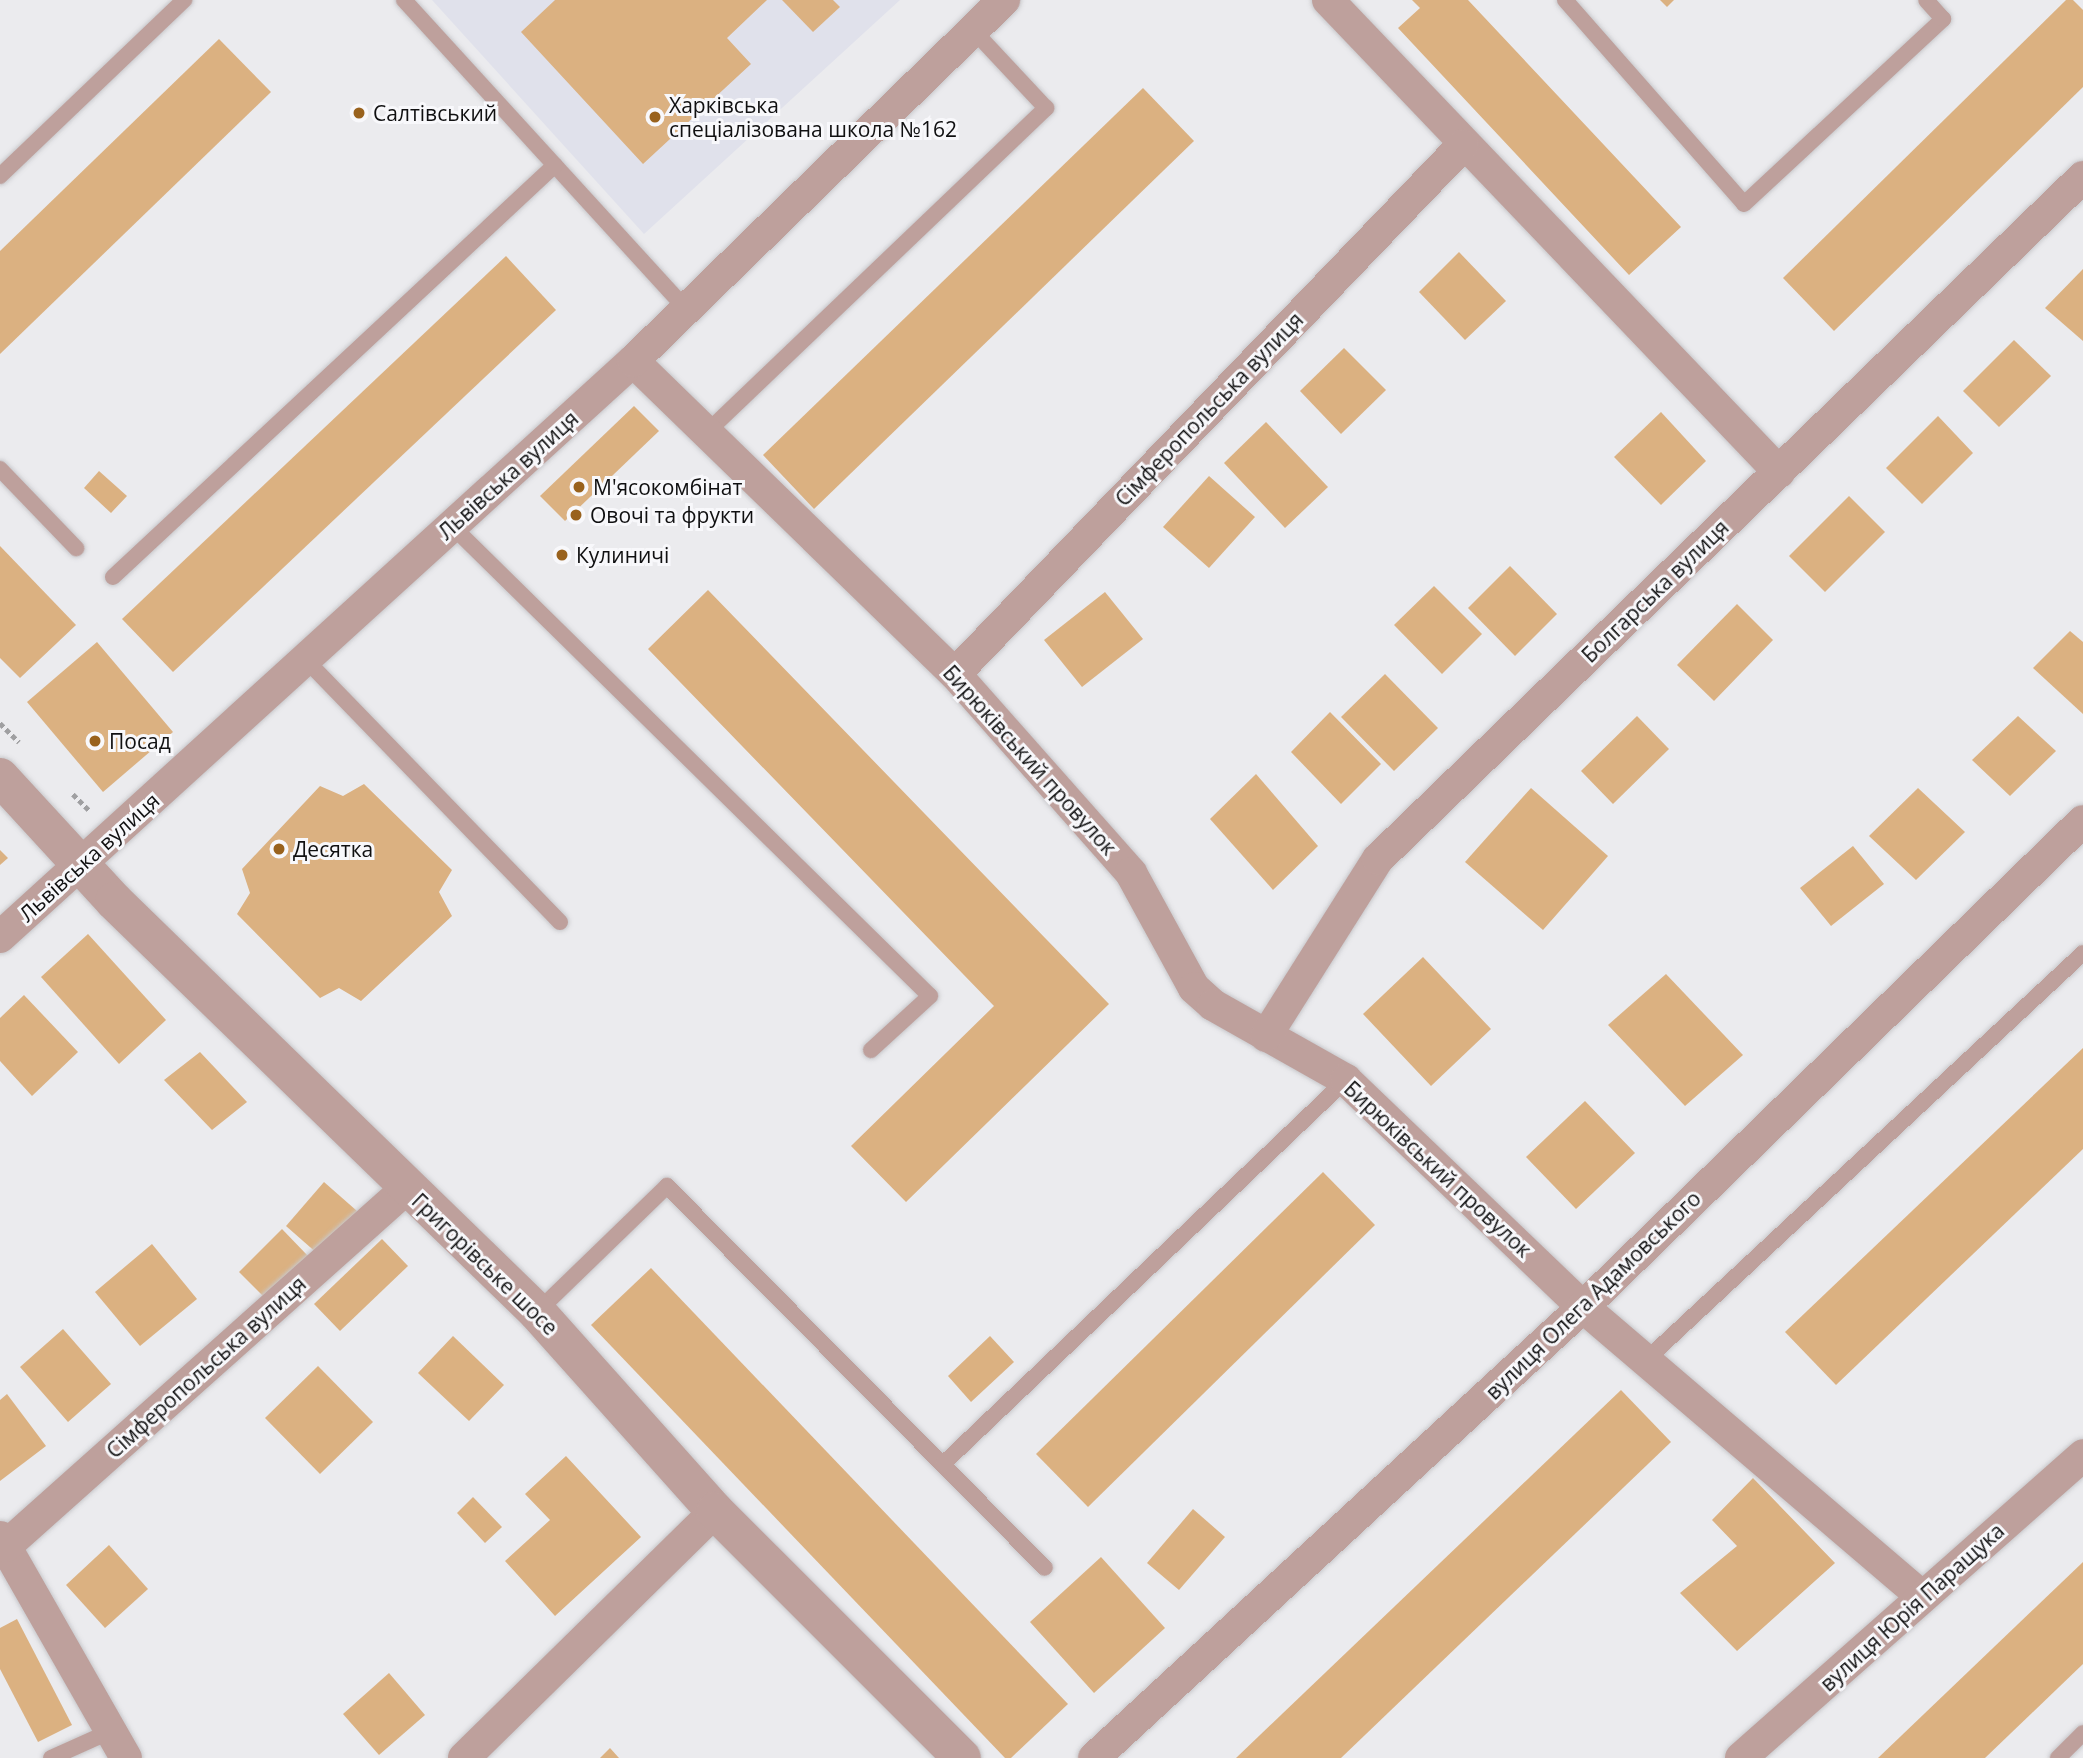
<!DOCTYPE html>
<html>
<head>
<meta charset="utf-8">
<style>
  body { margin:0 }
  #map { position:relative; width:2083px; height:1758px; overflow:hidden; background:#ebebee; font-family:"Open Sans",sans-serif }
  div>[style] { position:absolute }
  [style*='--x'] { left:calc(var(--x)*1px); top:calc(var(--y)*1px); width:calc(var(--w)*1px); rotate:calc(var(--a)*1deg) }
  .built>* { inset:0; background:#e0e1eb }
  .building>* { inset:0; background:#dbb181 }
  .path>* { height:4.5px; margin-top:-2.25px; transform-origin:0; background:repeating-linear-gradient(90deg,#9f9fa1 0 5px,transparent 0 8.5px) }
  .roads { filter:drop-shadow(0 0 2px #c8c8cb) drop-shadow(0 0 2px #c8c8cb) }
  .service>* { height:16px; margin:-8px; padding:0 8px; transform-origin:8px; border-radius:8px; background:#bea09c }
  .minor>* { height:32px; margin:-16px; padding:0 16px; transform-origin:16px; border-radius:16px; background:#bea09c }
  .tertiary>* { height:38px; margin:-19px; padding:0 19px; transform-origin:19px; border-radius:19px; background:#bea09c }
  .dots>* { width:19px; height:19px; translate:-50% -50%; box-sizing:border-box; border:4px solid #f8f8fb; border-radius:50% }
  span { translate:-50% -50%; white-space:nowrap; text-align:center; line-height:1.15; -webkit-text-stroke:6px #f8f8fb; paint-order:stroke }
  .poi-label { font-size:21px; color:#101011 }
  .left { translate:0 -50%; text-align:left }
  .street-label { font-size:21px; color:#101011 }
</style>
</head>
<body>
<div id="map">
  <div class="built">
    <div style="clip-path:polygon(432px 0,900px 0,644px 234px)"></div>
  </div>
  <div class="building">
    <div style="clip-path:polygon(555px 0,767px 0,727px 38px,751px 64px,643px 164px,521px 32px)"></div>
    <div style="clip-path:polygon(782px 0,833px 0,840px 7px,813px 32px)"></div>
    <div style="clip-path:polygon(1412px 0,1468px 0,1681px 227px,1629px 275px,1398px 28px,1420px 8px)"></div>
    <div style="clip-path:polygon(1660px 0,1674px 0,1667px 7px)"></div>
    <div style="clip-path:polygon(2066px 0,2073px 0,2083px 10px,2083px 87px,1834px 331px,1783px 278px)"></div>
    <div style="clip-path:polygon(219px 39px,271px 92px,0 354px,0 251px)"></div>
    <div style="clip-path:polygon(1143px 88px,1194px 141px,814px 509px,763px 455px)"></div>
    <div style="clip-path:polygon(1459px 252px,1506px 301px,1465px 340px,1419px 292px)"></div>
    <div style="clip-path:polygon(506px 256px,556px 310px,173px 672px,122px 619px)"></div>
    <div style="clip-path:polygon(2083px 269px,2083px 341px,2045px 308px)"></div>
    <div style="clip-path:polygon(2014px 340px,2051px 376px,1999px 427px,1963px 391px)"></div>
    <div style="clip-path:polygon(1344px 348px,1386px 390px,1341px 434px,1300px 391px)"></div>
    <div style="clip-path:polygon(634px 406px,659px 431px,565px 521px,540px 496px)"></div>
    <div style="clip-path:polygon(1661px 412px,1706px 461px,1661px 505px,1614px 457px)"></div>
    <div style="clip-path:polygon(1938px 416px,1973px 453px,1922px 504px,1886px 468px)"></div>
    <div style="clip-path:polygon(1266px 422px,1328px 487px,1285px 528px,1224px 463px)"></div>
    <div style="clip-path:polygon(99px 471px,127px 496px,111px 513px,84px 488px)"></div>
    <div style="clip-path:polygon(1209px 476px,1255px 517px,1209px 568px,1163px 527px)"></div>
    <div style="clip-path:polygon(1849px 496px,1885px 532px,1825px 592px,1789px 556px)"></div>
    <div style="clip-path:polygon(0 546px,76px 625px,20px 678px,0 658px)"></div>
    <div style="clip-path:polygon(1510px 566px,1557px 614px,1515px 656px,1468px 608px)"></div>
    <div style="clip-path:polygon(1434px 586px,1482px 634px,1442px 674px,1394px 625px)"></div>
    <div style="clip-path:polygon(708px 590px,1109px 1004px,906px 1202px,851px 1146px,994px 1006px,648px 649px)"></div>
    <div style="clip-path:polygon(1105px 592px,1143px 639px,1082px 687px,1044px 640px)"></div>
    <div style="clip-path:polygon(1737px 604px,1773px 640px,1714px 701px,1677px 665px)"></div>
    <div style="clip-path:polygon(2070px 631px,2083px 642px,2083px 714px,2033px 668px)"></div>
    <div style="clip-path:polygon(97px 642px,173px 732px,103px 792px,27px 702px)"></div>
    <div style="clip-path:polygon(1385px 674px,1438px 728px,1394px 771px,1341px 717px)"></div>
    <div style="clip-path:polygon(1330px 712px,1381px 764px,1341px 804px,1291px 752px)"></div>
    <div style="clip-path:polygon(1637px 716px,1669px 749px,1613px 804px,1581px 771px)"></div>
    <div style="clip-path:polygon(2018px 716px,2056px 751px,2010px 796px,1972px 760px)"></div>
    <div style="clip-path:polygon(1256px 774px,1318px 846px,1273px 890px,1210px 819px)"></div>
    <div style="clip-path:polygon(364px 784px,452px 870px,439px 892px,452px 916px,361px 1001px,339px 988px,320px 998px,237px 914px,250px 893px,242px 869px,320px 786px,343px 796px)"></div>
    <div style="clip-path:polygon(1531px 788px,1608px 856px,1543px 930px,1465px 862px)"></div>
    <div style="clip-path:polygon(1918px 788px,1965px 832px,1916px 880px,1869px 836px)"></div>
    <div style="clip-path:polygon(1853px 846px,1884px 884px,1831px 926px,1800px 888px)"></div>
    <div style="clip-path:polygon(0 850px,8px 858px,0 865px)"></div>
    <div style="clip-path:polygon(88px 934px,166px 1020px,119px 1064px,41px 977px)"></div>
    <div style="clip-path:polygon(1423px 957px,1491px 1029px,1431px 1086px,1363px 1014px)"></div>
    <div style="clip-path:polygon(1666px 974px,1743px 1055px,1685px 1106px,1608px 1025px)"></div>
    <div style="clip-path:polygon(24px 995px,78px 1052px,32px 1096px,0 1061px,0 1018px)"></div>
    <div style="clip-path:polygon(2083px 1048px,2083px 1149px,1836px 1385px,1785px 1332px)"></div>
    <div style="clip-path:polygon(200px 1052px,247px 1102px,212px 1130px,164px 1080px)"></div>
    <div style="clip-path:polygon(1585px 1101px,1635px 1153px,1576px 1209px,1526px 1157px)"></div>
    <div style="clip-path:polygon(1323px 1172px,1375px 1225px,1088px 1507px,1036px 1454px)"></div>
    <div style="clip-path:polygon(324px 1182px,357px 1211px,319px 1255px,286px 1226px)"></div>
    <div style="clip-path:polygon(282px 1229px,308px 1256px,265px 1298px,239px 1272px)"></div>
    <div style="clip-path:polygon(382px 1239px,408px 1266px,340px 1331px,314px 1304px)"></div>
    <div style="clip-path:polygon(152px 1244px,197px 1299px,140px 1346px,95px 1292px)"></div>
    <div style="clip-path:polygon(651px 1268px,1068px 1704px,1011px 1758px,1005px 1758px,591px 1325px)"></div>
    <div style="clip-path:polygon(63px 1329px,111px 1384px,68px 1422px,20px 1367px)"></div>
    <div style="clip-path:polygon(453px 1336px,504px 1385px,469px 1421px,418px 1373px)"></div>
    <div style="clip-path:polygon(990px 1336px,1014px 1362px,971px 1402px,948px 1376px)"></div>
    <div style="clip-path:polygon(318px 1366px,373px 1422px,320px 1474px,265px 1418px)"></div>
    <div style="clip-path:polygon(1621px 1390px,1671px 1442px,1341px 1758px,1236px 1758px)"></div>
    <div style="clip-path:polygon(7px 1394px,46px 1446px,0 1481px,0 1400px)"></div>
    <div style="clip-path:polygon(566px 1456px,641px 1537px,555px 1616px,505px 1561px,550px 1520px,525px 1494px)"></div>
    <div style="clip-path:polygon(1753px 1478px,1835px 1563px,1737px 1651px,1680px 1593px,1737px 1546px,1712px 1520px)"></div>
    <div style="clip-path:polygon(473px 1497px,502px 1527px,485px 1543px,457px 1513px)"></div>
    <div style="clip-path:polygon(1193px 1509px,1225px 1537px,1179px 1590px,1147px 1563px)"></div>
    <div style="clip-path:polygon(109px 1545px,148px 1589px,105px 1628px,66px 1585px)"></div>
    <div style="clip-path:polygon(1101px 1557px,1165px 1628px,1094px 1693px,1030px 1622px)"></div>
    <div style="clip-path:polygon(2083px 1562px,2083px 1664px,1985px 1758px,1878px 1758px)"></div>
    <div style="clip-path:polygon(17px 1619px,72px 1725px,38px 1742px,0 1669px,0 1628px)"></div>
    <div style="clip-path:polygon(389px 1673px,425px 1715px,379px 1755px,343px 1714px)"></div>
    <div style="clip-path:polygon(610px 1748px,619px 1758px,600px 1758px)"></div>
  </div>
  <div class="path">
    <div style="--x:0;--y:723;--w:27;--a:45"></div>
    <div style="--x:73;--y:794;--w:23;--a:45"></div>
  </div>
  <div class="roads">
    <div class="service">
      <div style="--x:404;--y:0;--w:420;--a:47.6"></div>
      <div style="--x:1565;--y:0;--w:271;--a:48.7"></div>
      <div style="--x:1744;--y:204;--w:272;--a:-42.9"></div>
      <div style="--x:1943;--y:19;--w:25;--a:-132"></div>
      <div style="--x:0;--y:176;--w:255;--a:-43.7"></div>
      <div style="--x:705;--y:434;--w:472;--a:-43.7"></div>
      <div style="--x:1046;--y:108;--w:105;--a:-133.1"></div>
      <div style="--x:0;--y:469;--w:110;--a:46.1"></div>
      <div style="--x:452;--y:526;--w:670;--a:44.52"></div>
      <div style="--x:930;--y:996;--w:80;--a:137.5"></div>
      <div style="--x:113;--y:577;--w:604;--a:-42.99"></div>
      <div style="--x:306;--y:660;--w:365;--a:45.9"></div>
      <div style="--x:537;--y:1312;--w:181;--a:-44.1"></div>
      <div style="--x:667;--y:1186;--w:537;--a:45.3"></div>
      <div style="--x:1646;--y:1360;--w:597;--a:-42.96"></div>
      <div style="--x:943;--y:1464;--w:557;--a:-43.62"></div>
      <div style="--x:51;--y:1758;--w:66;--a:-24.2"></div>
      <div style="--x:2058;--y:1758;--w:35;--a:-45"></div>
    </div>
    <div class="minor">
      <div style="--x:1328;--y:0;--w:653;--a:46.3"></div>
      <div style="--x:633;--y:361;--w:449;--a:44.2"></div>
      <div style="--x:955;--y:674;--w:266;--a:48.5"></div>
      <div style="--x:1131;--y:873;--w:131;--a:61.3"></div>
      <div style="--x:1194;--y:988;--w:25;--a:42"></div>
      <div style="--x:1213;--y:1005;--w:153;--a:29.4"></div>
      <div style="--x:1346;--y:1080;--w:328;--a:43.8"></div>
      <div style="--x:1583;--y:1307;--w:446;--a:40.5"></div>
      <div style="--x:955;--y:674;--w:733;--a:-46.16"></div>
      <div style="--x:0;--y:937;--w:856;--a:-42.3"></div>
      <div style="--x:633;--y:361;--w:518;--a:-44.22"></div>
      <div style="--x:1266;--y:1036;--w:209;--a:-57.7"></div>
      <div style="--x:1378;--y:859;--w:981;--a:-44.05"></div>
      <div style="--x:0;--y:1537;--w:254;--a:60.3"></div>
      <div style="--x:6;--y:1546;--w:538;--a:-41.76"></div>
      <div style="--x:464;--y:1758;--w:352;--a:-44.5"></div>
      <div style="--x:1094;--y:1758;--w:665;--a:-42.69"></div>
      <div style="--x:1583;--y:1307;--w:697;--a:-44.19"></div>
      <div style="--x:1741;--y:1758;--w:457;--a:-41.5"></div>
    </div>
    <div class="tertiary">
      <div style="--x:0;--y:777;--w:168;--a:47.4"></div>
      <div style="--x:114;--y:901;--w:590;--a:44.18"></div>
      <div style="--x:537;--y:1312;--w:267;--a:48.2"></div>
      <div style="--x:715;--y:1511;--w:349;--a:45"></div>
    </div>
  </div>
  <div class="dots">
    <div style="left:359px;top:113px;background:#99621d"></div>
    <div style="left:655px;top:117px;background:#99621d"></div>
    <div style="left:579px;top:487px;background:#99621d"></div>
    <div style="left:576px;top:515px;background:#99621d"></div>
    <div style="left:562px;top:555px;background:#99621d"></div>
    <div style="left:95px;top:741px;background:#99621d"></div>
    <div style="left:279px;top:849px;background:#99621d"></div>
  </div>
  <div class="poi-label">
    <span class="left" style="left:669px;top:117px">Харківська<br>спеціалізована школа №162</span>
    <span class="left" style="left:373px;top:113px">Салтівський</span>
    <span class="left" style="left:593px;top:487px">М'ясокомбінат</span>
    <span class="left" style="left:590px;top:515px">Овочі та фрукти</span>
    <span class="left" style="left:576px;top:555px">Кулиничі</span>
    <span class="left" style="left:109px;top:741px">Посад</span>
    <span class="left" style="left:293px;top:849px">Десятка</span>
  </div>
  <div class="street-label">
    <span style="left:1209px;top:409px;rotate:-46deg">Сімферопольська вулиця</span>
    <span style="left:508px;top:475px;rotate:-42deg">Львівська вулиця</span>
    <span style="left:1655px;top:591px;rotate:-44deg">Болгарська вулиця</span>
    <span style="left:1030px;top:760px;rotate:48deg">Бирюківський провулок</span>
    <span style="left:89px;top:857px;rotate:-42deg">Львівська вулиця</span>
    <span style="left:1438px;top:1169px;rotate:43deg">Бирюківський провулок</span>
    <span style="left:485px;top:1264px;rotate:44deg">Григорівське шосе</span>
    <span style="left:1593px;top:1295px;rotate:-44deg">вулиця Олега Адамовського</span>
    <span style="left:206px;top:1367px;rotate:-42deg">Сімферопольська вулиця</span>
    <span style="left:1912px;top:1607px;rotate:-42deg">вулиця Юрія Паращука</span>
  </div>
</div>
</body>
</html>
